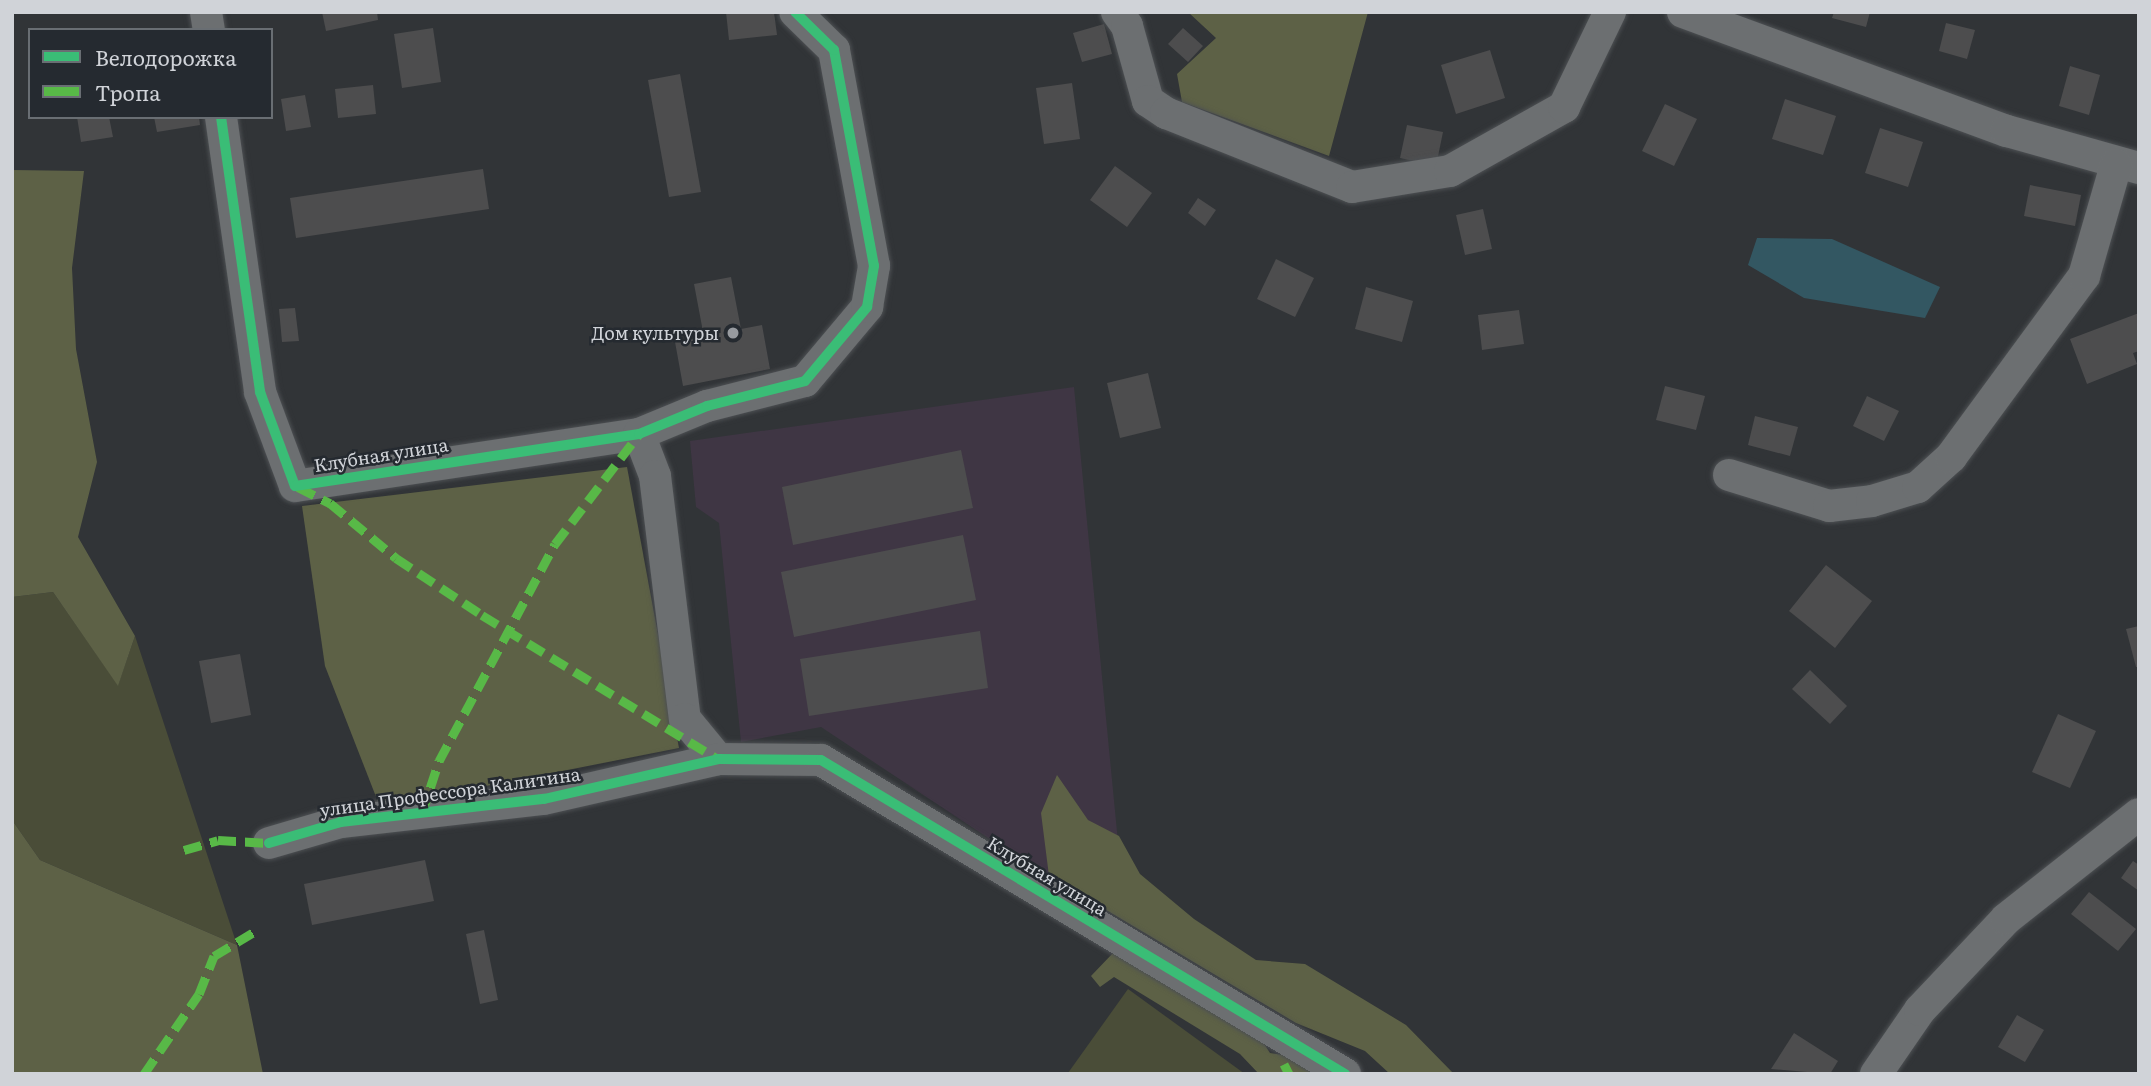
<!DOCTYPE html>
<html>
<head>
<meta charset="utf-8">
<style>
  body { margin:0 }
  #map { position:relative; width:2151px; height:1086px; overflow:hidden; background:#313437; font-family:Literata,serif }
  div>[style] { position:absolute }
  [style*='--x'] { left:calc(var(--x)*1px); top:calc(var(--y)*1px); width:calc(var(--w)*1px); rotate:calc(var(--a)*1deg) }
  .commercial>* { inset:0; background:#3f3644 }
  .green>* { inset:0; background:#4a4d38 }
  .forest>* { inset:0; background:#5d6146 }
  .water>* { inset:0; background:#335762 }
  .building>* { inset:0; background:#4d4d4e }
  .roads { filter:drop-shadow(0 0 2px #4d5053) drop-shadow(0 0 2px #4d5053) }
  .minor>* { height:32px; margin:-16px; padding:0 16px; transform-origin:16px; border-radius:16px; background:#6c6f71 }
  .quiet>* { height:9px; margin-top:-4.5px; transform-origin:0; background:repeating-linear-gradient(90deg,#58b947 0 18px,transparent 0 27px) }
  .cycleway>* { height:10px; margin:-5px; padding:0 5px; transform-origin:5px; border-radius:5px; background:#3abd76 }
  .dots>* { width:19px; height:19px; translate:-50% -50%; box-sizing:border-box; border:4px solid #252a30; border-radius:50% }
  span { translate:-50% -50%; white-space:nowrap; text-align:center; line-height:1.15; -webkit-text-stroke:5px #252a30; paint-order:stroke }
  .poi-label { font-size:18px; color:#d0d3d8 }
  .right { translate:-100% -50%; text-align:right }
  .street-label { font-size:18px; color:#d0d3d8 }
  .frame { position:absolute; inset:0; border:14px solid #d0d3d8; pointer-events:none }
  .legend { position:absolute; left:28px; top:28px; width:245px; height:91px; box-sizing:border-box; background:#252a30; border:2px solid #696e73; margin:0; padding:9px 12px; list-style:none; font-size:21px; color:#d0d3d8 }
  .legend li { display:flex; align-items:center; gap:14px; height:35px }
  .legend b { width:35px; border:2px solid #696e73 }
</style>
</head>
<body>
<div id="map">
  <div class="commercial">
    <div style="clip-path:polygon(1074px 387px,1124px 904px,1038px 871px,821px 727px,741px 742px,719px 523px,696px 507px,690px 441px)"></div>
  </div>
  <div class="green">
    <div style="clip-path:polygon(53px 592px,118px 685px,135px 636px,237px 945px,40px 860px,12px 820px,12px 597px)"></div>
    <div style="clip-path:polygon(1128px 989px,1245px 1074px,1068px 1073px)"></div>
  </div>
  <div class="forest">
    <div style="clip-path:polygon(1188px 12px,1368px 12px,1329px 156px,1182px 102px,1177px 74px,1216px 38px)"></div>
    <div style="clip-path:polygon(12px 170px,84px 171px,72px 268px,76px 349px,97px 462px,78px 537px,135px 636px,118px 686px,53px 592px,12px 597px)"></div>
    <div style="clip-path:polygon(627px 467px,679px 748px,380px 807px,325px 666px,302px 506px)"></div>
    <div style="clip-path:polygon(1057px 775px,1088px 820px,1119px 836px,1140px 874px,1194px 919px,1256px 960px,1305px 964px,1406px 1025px,1453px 1073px,1487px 1074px,1390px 1074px,1365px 1051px,1296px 1023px,1049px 876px,1041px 813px)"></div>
    <div style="clip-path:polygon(12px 820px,40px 860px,237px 945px,263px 1074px,12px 1074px)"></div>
    <div style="clip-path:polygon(1113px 953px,1257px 1033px,1270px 1053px,1302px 1058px,1330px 1074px,1259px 1074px,1240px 1054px,1114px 977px,1100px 987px,1091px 976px)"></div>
  </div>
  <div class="water">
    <div style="clip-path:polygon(1757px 238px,1832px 239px,1940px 287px,1925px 318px,1804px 298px,1748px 265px)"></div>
  </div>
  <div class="building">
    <div style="clip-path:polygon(322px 12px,377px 12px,378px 20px,326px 31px)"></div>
    <div style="clip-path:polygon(726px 12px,774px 12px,777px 35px,729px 40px)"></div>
    <div style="clip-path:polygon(1834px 12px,1870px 12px,1866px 27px,1832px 18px)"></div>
    <div style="clip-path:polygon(1946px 23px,1975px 30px,1967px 59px,1939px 51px)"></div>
    <div style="clip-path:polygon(1104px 24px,1112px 54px,1082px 62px,1073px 33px)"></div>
    <div style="clip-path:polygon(433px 28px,441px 82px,402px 88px,394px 34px)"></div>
    <div style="clip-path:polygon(1183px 28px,1203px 46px,1188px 62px,1168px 44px)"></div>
    <div style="clip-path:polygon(1490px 50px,1505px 98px,1456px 114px,1441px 65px)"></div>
    <div style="clip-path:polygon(2070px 66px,2100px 75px,2089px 115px,2059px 106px)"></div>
    <div style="clip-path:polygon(680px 74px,701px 192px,669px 197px,648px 80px)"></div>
    <div style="clip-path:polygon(1072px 83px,1080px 139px,1044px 144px,1036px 88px)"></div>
    <div style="clip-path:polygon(373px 85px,376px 114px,338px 118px,335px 89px)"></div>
    <div style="clip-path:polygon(305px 95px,311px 127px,286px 131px,281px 99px)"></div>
    <div style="clip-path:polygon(1785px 99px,1836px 116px,1823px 155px,1772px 139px)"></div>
    <div style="clip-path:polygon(1665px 104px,1697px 119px,1674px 166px,1642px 151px)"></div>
    <div style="clip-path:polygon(77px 117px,109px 117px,113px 137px,81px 142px)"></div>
    <div style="clip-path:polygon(154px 117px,199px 117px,200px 125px,157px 132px)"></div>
    <div style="clip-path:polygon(1407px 125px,1443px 132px,1436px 166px,1400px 158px)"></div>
    <div style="clip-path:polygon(1880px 128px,1923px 142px,1908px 187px,1865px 173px)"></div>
    <div style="clip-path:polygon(1115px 166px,1152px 193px,1127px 227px,1090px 200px)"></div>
    <div style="clip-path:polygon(483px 169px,489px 209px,296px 238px,290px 198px)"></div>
    <div style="clip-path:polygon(2030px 185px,2081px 195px,2075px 226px,2024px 216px)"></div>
    <div style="clip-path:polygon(1198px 198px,1216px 210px,1205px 226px,1188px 213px)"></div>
    <div style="clip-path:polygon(1483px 209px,1492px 249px,1465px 255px,1456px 215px)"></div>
    <div style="clip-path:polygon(1276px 259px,1314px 278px,1295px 317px,1257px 299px)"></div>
    <div style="clip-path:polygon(731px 277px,741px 329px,762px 325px,770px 369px,683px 386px,675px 342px,704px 337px,694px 284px)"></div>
    <div style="clip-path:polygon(1366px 287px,1413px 301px,1402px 342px,1355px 329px)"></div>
    <div style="clip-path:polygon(295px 308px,299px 341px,282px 342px,279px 309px)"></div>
    <div style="clip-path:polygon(1519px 310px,1524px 344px,1482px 350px,1478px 315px)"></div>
    <div style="clip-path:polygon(2139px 313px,2139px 351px,2133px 353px,2137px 364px,2087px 384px,2070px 339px)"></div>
    <div style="clip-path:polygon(1148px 373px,1161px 428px,1120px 438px,1107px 383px)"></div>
    <div style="clip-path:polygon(1665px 386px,1705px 396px,1696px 430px,1656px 420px)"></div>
    <div style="clip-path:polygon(1867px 396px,1899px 411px,1884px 441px,1853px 426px)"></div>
    <div style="clip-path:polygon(1755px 416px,1798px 427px,1790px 456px,1748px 445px)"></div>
    <div style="clip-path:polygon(961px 450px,973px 508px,793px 545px,782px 487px)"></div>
    <div style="clip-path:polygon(963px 535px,976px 600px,794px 637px,781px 572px)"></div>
    <div style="clip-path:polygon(1826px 565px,1872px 601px,1835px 648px,1789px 611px)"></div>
    <div style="clip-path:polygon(2139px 626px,2139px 667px,2136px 667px,2126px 629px)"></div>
    <div style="clip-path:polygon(980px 631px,988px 688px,809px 716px,800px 659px)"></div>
    <div style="clip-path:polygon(240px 654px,251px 715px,211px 723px,199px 661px)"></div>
    <div style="clip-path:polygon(1810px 670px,1847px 706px,1830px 724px,1792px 689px)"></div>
    <div style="clip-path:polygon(2058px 714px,2096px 731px,2070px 788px,2032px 772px)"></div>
    <div style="clip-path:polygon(425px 860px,434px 901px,312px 925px,304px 884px)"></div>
    <div style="clip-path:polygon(2133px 861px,2139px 865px,2139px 891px,2121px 878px)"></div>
    <div style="clip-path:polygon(2089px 892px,2136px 929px,2118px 951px,2071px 914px)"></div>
    <div style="clip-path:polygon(484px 930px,498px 1000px,480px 1004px,466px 934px)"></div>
    <div style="clip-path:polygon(2017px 1015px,2044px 1030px,2025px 1062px,1998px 1047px)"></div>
    <div style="clip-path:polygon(1794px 1033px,1838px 1061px,1830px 1074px,1771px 1069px)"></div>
  </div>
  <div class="roads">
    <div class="minor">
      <div style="--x:206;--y:12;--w:18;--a:81"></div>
      <div style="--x:1117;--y:12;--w:17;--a:54"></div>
      <div style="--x:1127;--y:26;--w:78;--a:74.4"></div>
      <div style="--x:1148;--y:101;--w:22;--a:34"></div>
      <div style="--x:1166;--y:113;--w:200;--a:21.7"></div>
      <div style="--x:1352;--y:187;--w:99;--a:-9.3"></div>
      <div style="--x:1450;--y:171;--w:131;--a:-29.3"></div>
      <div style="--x:1564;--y:107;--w:106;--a:-64.2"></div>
      <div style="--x:1683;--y:12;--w:345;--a:20.2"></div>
      <div style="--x:2007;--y:131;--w:137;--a:15.7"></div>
      <div style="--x:221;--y:117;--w:278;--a:81.9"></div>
      <div style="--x:260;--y:392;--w:100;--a:69.6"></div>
      <div style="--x:295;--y:486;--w:348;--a:-8.6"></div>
      <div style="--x:639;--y:434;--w:74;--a:-22.4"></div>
      <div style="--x:707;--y:406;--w:101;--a:-14.3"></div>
      <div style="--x:805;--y:381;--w:97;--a:-50"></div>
      <div style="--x:867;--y:307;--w:42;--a:-80.3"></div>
      <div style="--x:874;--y:266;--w:220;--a:-100.5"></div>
      <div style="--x:834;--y:50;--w:54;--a:-135.7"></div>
      <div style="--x:639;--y:434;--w:45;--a:69.1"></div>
      <div style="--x:655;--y:476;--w:245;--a:83"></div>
      <div style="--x:685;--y:719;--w:52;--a:50.5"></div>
      <div style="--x:1729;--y:475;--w:105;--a:17.2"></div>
      <div style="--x:1829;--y:506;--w:43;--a:-6.6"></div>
      <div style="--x:1872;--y:501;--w:48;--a:-16.9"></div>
      <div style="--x:1918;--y:487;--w:45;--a:-42.3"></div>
      <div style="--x:1951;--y:457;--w:225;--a:-53.7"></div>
      <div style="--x:2084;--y:276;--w:116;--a:-73.9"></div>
      <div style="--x:269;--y:843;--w:75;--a:-16.3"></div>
      <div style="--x:341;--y:822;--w:204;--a:-6.5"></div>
      <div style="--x:544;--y:799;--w:179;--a:-12.9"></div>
      <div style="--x:718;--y:759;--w:103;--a:0.6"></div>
      <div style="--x:821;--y:760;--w:611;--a:30.93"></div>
      <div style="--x:1876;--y:1074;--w:78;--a:-55.5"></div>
      <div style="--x:1920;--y:1010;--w:125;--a:-46.6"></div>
      <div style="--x:2006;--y:919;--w:169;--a:-38.3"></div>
    </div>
  </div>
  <div class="quiet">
    <div style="--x:298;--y:487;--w:36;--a:27"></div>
    <div style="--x:330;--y:503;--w:86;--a:39.8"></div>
    <div style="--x:396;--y:558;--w:103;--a:33.5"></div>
    <div style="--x:482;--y:615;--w:276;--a:31.4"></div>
    <div style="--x:422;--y:813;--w:55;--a:-71.9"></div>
    <div style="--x:439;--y:761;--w:246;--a:-61.9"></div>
    <div style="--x:555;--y:544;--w:138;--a:-52.6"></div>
    <div style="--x:184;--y:850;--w:35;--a:-16"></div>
    <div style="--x:218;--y:840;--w:51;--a:3.4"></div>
    <div style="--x:1284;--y:1064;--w:11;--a:63"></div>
    <div style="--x:144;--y:1074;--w:97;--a:-55.5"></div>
    <div style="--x:199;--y:994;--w:41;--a:-68.5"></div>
    <div style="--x:214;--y:956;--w:52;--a:-31"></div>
  </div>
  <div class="cycleway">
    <div style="--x:221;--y:117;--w:278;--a:81.9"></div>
    <div style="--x:260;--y:392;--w:100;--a:69.6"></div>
    <div style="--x:295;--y:486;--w:348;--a:-8.6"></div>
    <div style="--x:639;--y:434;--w:74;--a:-22.4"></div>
    <div style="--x:707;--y:406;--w:101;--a:-14.3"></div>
    <div style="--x:805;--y:381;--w:97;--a:-50"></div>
    <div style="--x:867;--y:307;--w:42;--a:-80.3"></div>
    <div style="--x:874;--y:266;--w:220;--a:-100.5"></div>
    <div style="--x:834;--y:50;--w:54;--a:-135.7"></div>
    <div style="--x:269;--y:843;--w:75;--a:-16.3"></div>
    <div style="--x:341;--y:822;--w:204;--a:-6.5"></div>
    <div style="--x:544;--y:799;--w:179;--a:-12.9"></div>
    <div style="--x:718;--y:759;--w:103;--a:0.6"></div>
    <div style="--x:821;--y:760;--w:611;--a:30.93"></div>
  </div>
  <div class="dots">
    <div style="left:733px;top:333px;background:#989ba0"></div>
  </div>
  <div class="poi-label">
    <span class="right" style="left:719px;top:333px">Дом культуры</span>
  </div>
  <div class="street-label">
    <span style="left:381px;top:455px;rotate:-9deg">Клубная улица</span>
    <span style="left:450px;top:792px;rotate:-8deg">улица Профессора Калитина</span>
    <span style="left:1047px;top:876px;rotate:31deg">Клубная улица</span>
  </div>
  <div class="frame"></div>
  <ul class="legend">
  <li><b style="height:9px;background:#3abd76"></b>Велодорожка</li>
  <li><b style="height:9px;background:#58b947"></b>Тропа</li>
  </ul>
</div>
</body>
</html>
